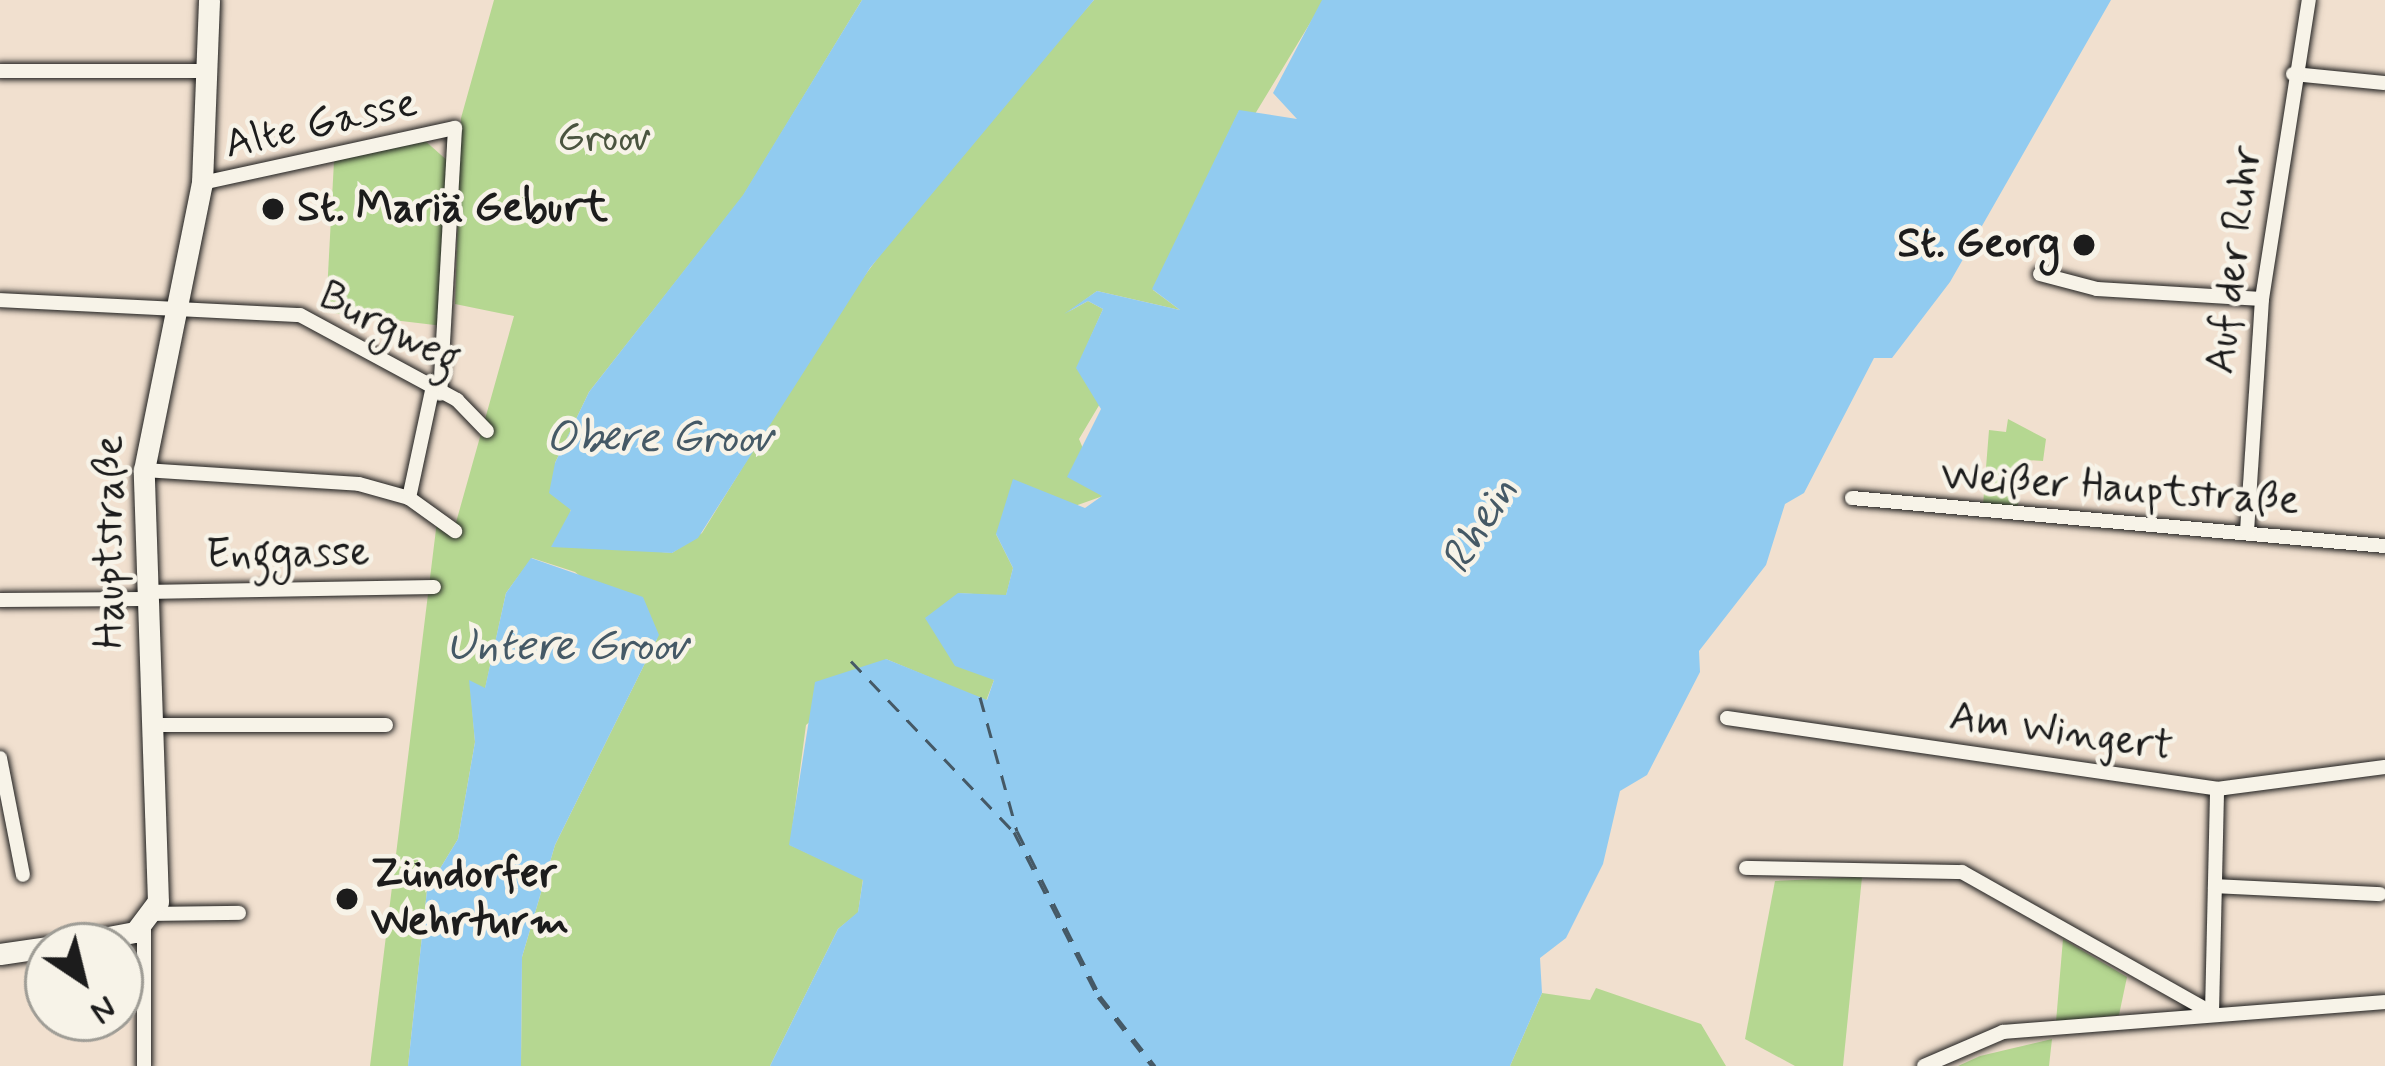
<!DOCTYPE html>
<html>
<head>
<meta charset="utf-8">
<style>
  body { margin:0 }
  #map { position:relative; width:2385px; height:1066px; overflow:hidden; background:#f1e0cf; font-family:Mynerve,sans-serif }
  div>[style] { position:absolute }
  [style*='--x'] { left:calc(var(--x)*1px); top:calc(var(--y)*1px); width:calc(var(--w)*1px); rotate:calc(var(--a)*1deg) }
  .green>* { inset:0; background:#b5d791 }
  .water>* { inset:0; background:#91cbf0 }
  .ferry>* { height:3px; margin-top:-1.5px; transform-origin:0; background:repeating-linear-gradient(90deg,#455966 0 15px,transparent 0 27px) }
  .roads { filter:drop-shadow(0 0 3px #1c1c1c) drop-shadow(0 0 3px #1c1c1c) }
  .street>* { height:14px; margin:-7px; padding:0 7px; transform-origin:7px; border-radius:7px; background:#f7f3e8 }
  .secondary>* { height:21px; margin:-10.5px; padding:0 10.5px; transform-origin:10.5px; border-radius:10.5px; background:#f7f3e8 }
  .dots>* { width:33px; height:33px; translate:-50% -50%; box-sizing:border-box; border:6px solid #f7f3e8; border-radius:50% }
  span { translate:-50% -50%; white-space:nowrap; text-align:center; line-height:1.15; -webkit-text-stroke:9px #f7f3e8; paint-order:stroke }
  .street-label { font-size:42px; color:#1c1c1c }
  .park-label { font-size:42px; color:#4a543f }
  .poi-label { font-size:42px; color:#1c1c1c; font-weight:700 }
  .left { translate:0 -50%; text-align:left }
  .right { translate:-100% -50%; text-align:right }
  .water-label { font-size:45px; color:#455966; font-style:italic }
  .north { position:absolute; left:24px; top:922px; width:120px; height:120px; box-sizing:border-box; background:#f7f3e8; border:3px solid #9f9d96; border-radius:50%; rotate:145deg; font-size:33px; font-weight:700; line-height:48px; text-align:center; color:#1c1c1c }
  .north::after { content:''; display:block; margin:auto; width:42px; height:54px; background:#1c1c1c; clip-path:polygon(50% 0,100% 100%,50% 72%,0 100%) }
</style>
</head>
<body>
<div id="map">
  <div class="green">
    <div style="clip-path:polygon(494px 0,862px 0,743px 196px,589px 392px,555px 463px,571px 509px,563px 543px,672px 553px,702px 533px,843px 305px,937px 178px,1094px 0,1324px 0,1255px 114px,1239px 111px,1153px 290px,1180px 310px,1097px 291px,1068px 312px,1088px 301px,1103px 309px,1077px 368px,1101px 402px,1079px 439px,1103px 496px,996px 534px,1013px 568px,1006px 596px,958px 593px,976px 669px,994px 680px,986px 701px,886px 659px,806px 725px,790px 845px,863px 879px,858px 913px,838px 929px,770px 1066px,521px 1066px,522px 957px,555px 845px,657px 639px,575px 572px,532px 558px,506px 593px,485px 689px,470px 682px,475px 742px,458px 839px,427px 890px,408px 1066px,370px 1066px,437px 521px,455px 526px,514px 316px,455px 304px,461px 118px)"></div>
    <div style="clip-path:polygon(423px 139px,449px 162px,443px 326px,326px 312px,334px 161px)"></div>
    <div style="clip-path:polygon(2008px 419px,2046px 439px,2043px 461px,2026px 460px,2017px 509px,1983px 505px,1989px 430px,2006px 432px)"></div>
    <div style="clip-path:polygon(1862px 877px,1843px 1066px,1795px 1066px,1745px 1039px,1775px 881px)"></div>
    <div style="clip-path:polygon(2063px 939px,2127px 977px,2119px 1015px,2056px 1022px)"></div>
    <div style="clip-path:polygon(1596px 988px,1701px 1024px,1726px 1066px,1510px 1066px,1542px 993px,1590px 1000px)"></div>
    <div style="clip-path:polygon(2052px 1039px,2049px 1066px,1958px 1066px,1980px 1056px)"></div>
  </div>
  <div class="water">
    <div style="clip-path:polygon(862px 0,1094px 0,870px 268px,698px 538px,672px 553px,551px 547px,571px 510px,549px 493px,555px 463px,589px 392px,743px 195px)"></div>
    <div style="clip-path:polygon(1322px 0,2111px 0,1950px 282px,1892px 358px,1874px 358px,1804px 493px,1785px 504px,1766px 565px,1699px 651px,1700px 672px,1647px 775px,1620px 791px,1603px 864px,1566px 938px,1540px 958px,1542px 993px,1510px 1066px,770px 1066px,838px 929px,858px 912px,863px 880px,789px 845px,815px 682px,886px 659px,987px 700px,994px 680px,955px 666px,925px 618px,958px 593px,1006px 595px,1013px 568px,996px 534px,1013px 479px,1085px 508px,1102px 496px,1067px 477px,1101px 409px,1076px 368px,1103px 309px,1088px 301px,1064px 314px,1097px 291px,1180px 310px,1152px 289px,1239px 110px,1297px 119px,1273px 93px)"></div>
    <div style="clip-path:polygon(531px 558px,643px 597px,659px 635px,555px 845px,522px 957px,521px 1066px,408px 1066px,427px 890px,458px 839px,475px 742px,469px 680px,485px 688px,506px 593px)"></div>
  </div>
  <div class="ferry">
    <div style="--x:851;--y:661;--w:236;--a:46.4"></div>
    <div style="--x:1014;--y:832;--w:185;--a:63"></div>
    <div style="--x:1098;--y:997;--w:88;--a:52"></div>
    <div style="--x:980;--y:697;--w:139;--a:74.6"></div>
    <div style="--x:1017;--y:831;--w:185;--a:63.3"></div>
    <div style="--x:1100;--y:996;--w:89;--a:51.8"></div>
  </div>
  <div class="roads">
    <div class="street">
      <div style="--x:0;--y:71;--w:207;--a:0"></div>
      <div style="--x:2293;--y:74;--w:92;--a:5.6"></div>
      <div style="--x:202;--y:183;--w:259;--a:-12.3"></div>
      <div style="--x:455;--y:128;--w:266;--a:93.2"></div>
      <div style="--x:2040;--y:274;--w:59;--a:14.7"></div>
      <div style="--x:2097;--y:289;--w:165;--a:3.5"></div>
      <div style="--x:0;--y:300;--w:300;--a:2.9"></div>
      <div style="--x:300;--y:315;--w:179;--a:28.4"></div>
      <div style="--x:457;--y:400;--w:43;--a:45.9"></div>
      <div style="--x:144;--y:470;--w:215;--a:3.7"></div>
      <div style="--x:359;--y:484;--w:52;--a:15.6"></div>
      <div style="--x:409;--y:498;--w:57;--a:35.7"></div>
      <div style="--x:409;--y:498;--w:109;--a:-77.9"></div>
      <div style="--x:1852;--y:498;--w:535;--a:5.15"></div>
      <div style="--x:2247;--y:531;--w:232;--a:-86.3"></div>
      <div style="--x:2262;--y:299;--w:303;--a:-81.1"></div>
      <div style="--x:145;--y:592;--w:289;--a:-1"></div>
      <div style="--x:0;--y:600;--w:144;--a:-0.4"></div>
      <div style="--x:1727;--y:718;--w:495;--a:8.2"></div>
      <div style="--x:2217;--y:789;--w:169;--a:-7.5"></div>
      <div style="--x:152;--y:725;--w:234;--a:0"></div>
      <div style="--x:0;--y:758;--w:119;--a:78.9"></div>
      <div style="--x:1746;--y:868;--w:216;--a:1.1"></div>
      <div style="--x:1962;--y:872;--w:287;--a:29.4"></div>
      <div style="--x:2215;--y:886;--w:165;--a:2.8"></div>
      <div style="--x:153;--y:914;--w:86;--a:-0.7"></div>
      <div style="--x:144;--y:926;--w:140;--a:90"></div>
      <div style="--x:2212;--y:1013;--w:224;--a:-88.7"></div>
      <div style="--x:1924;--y:1066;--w:86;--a:-23.3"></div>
      <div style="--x:2003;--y:1032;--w:383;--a:-4.5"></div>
    </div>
    <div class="secondary">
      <div style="--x:60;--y:946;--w:76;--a:-10.6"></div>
      <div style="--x:135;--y:932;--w:38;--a:-53"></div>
      <div style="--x:158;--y:902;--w:432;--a:-91.9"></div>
      <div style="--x:144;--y:470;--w:293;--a:-78.6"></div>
      <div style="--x:202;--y:183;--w:183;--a:-87.8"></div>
      <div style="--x:0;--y:954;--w:49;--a:-8.3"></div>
    </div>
  </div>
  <div class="dots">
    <div style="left:273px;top:209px;background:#1c1c1c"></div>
    <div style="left:2084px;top:245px;background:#1c1c1c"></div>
    <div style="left:347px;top:899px;background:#1c1c1c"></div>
  </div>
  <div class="street-label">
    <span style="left:321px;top:125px;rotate:-13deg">Alte Gasse</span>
    <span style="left:2235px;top:260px;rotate:-83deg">Auf der Ruhr</span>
    <span style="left:389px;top:329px;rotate:27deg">Burgweg</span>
    <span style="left:2120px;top:490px;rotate:4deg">Weißer Hauptstraße</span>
    <span style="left:111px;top:542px;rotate:-90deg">Hauptstraße</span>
    <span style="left:288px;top:555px;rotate:-1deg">Enggasse</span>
    <span style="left:2061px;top:733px;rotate:8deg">Am Wingert</span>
  </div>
  <div class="park-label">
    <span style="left:604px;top:139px">Groov</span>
  </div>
  <div class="poi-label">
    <span class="left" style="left:297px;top:209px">St. Mariä Geburt</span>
    <span class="right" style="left:2060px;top:245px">St. Georg</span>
    <span class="left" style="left:371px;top:899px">Zündorfer<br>Wehrturm</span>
  </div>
  <div class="water-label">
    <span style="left:659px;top:439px">Obere Groov</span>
    <span style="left:1480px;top:526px;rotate:-59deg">Rhein</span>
    <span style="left:567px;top:647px">Untere Groov</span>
  </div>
  <div class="north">N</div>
</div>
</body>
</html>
